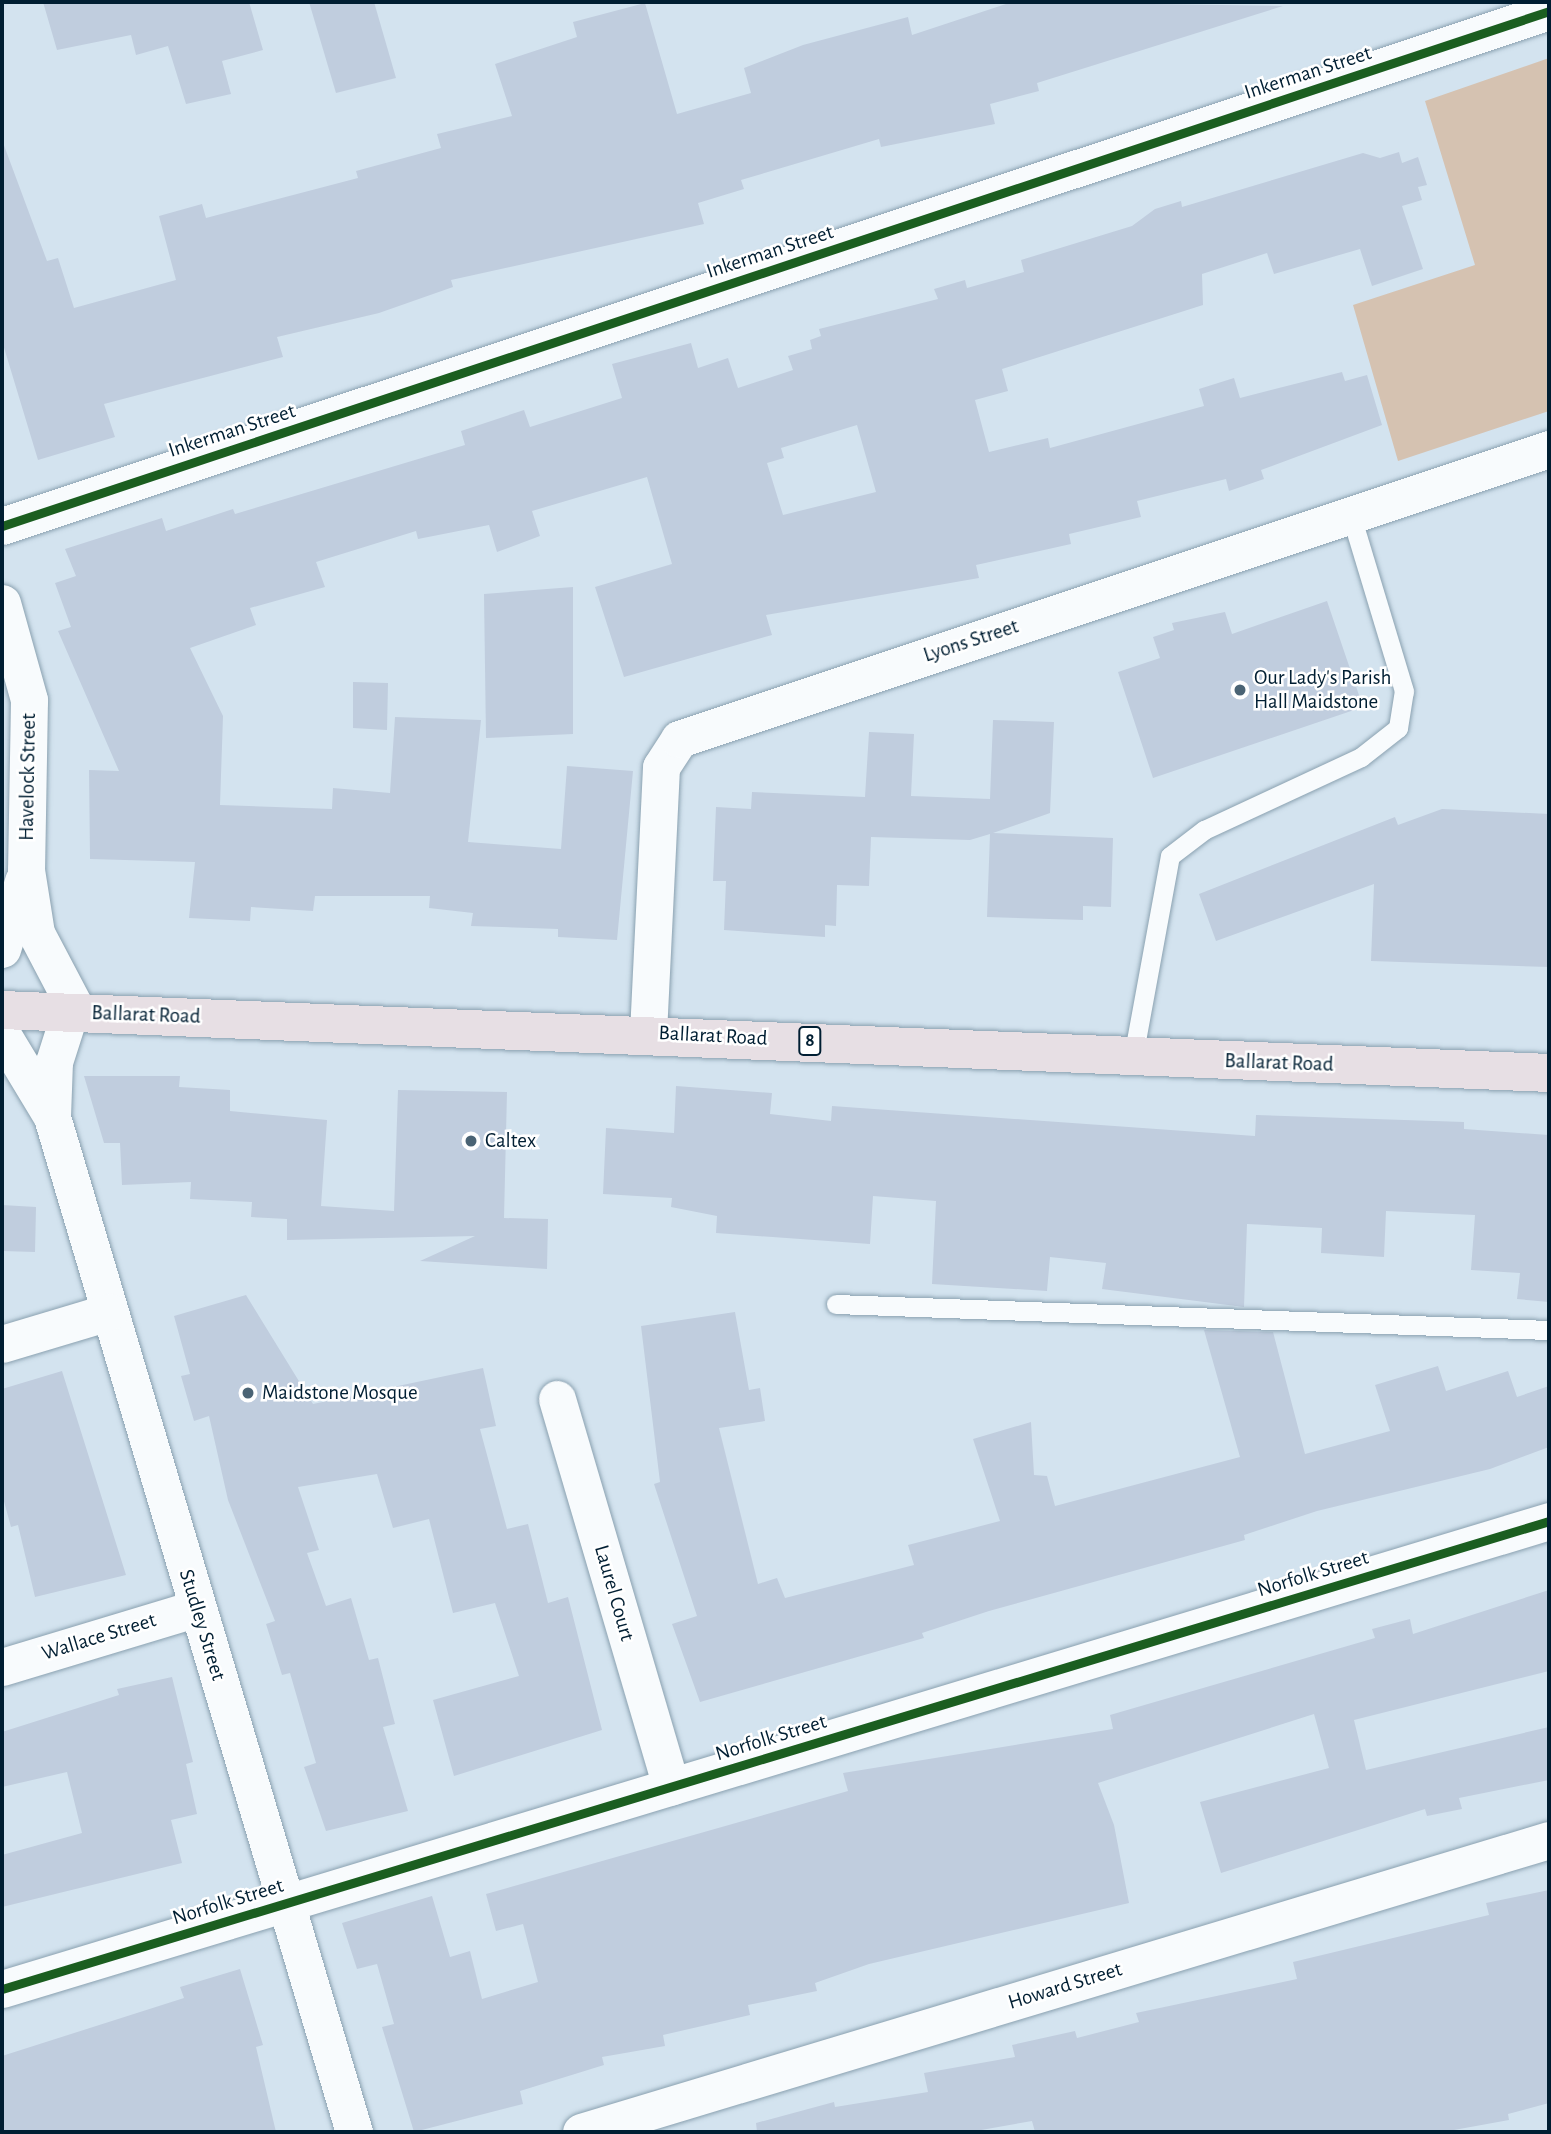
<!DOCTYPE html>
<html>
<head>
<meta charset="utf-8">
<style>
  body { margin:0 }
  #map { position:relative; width:1551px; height:2134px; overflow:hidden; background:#d3e3ef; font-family:"Alegreya Sans",sans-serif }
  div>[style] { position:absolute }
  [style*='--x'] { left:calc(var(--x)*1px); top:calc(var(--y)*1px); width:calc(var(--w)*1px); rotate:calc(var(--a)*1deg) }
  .green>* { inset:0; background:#d5c2b1 }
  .building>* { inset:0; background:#c0cdde }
  .roads { filter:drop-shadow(0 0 2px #8aa1b0) drop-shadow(0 0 2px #8aa1b0) }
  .lane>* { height:19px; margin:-9.5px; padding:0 9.5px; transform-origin:9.5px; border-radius:9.5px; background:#f8fbfd }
  .street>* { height:37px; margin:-18.5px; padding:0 18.5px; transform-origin:18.5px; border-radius:18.5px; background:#f8fbfd }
  .highway>* { height:38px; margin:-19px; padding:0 19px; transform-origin:19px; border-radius:19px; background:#e7dfe4 }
  .cycleway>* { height:9px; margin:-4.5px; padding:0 4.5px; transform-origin:4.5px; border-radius:4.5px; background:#1b5e20 }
  .dots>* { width:19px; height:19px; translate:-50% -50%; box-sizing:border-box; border:4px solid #fff; border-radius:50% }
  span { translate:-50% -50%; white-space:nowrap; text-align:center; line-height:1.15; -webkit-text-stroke:5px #fff; paint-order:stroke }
  .shield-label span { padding:2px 5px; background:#fff; border:2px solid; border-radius:5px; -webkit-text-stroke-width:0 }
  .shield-label { font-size:19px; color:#001e32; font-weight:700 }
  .street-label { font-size:21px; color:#001e32 }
  .poi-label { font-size:21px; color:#001e32 }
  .left { translate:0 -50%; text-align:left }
  .frame { position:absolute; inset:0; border:4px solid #001e32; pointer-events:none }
</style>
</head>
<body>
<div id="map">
  <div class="green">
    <div style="clip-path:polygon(1549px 58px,1549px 411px,1398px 461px,1353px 305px,1475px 265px,1425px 101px)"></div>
  </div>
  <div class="building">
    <div style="clip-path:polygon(43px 2px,249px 2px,263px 50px,222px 61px,231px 94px,186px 104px,168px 46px,136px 55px,131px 35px,57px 50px)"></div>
    <div style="clip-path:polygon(309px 2px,374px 2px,396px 78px,336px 93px)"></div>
    <div style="clip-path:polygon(1012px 2px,1283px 6px,1037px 83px,1039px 91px,990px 104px,995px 124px,881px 147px,879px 139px,741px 180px,744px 189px,698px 203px,704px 224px,451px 280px,453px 287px,379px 313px,277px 337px,283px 357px,104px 404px,115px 437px,38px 460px,2px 341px,2px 140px,47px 261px,58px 258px,74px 308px,176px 280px,159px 216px,202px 204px,206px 218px,358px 178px,356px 171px,441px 148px,437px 134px,512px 116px,495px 64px,577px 37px,573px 22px,645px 3px,677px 114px,751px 93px,744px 68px,803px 45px,908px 17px,912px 35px)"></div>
    <div style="clip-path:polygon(evenodd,1399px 152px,1402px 163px,1418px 157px,1427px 185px,1418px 187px,1422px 200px,1402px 206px,1423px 269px,1372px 286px,1360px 249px,1274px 274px,1267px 253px,1202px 274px,1203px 305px,1002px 369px,1008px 391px,975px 400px,989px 452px,1048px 438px,1050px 448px,1204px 406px,1199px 389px,1234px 378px,1240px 398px,1342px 372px,1345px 381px,1367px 375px,1382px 425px,1261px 470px,1264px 479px,1229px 491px,1226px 479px,1137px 501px,1141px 517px,1069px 534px,1071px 544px,976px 565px,979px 578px,766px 615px,772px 635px,624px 677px,595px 587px,672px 564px,647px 477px,532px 511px,540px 536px,497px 552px,489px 525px,418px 539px,416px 531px,316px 562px,325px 587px,250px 608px,256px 625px,190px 648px,223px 716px,220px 805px,332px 809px,333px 788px,390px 793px,395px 717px,481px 720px,468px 842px,561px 849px,567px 766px,633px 771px,617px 940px,558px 937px,558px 929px,471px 926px,473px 913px,429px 908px,430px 896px,315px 896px,313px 911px,251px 907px,250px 921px,189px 918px,195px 862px,90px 859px,89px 770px,119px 771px,58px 631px,71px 627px,55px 583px,76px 576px,65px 549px,162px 518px,166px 531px,233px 509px,235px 514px,465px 445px,461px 431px,524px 410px,530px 427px,622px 398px,612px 364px,691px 343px,698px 368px,728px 358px,738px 388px,793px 370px,788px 356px,812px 349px,810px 340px,821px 336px,819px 329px,938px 299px,934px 289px,965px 280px,967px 288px,1024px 272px,1021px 260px,1132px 226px,1155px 209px,1181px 201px,1182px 207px,1363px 153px,1380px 158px,1399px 152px,857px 425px,876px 492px,783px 515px,767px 463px,784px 458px,781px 448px,857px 425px)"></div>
    <div style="clip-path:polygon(573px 587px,573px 734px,486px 738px,484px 594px)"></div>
    <div style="clip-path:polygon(1327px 601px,1363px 707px,1153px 778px,1118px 672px,1160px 658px,1153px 637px,1174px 630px,1172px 623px,1225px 612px,1232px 634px)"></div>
    <div style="clip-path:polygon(353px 682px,388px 683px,387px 730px,353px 728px)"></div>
    <div style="clip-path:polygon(993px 720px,1054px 722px,1050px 813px,993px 833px,1113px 838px,1111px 907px,1083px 906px,1083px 920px,987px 917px,990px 834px,970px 840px,871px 837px,869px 886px,837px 885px,836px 926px,825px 925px,825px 937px,724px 930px,726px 881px,713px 881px,716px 807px,751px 809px,752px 792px,865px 797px,869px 732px,914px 734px,911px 796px,990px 799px)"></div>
    <div style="clip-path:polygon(1442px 809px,1549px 814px,1549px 967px,1371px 961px,1374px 884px,1216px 941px,1199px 894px,1395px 817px,1398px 825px)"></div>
    <div style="clip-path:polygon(84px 1076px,180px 1076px,179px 1087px,230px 1090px,230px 1111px,327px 1120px,321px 1206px,394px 1211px,398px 1090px,507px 1092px,504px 1218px,548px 1219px,547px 1269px,420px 1261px,475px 1236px,287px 1240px,287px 1219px,251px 1217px,252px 1202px,190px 1199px,191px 1182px,122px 1185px,120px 1143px,104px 1143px)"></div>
    <div style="clip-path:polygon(676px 1086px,772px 1093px,770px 1114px,831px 1121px,832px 1106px,1255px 1136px,1256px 1115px,1464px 1122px,1464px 1129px,1549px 1135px,1549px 1302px,1517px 1299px,1520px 1273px,1471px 1270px,1475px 1215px,1386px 1211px,1384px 1257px,1321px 1253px,1322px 1228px,1247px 1224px,1244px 1307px,1102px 1289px,1106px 1263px,1050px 1257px,1047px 1291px,932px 1284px,936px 1201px,873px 1196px,870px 1244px,716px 1233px,717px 1216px,671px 1207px,672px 1198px,603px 1194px,606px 1128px,674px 1133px)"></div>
    <div style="clip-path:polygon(2px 1205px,36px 1207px,35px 1252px,2px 1251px)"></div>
    <div style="clip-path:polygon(246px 1295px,313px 1404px,483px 1368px,496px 1426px,480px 1429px,507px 1529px,528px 1524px,548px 1603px,568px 1597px,602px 1730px,454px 1776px,433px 1700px,519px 1676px,495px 1603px,453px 1613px,429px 1519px,393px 1528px,377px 1474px,298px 1487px,319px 1550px,307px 1553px,326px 1606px,351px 1598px,369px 1660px,378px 1658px,395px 1724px,383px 1727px,408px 1811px,326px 1831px,304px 1767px,316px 1763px,290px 1673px,282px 1675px,266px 1624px,275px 1621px,228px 1500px,209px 1416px,194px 1421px,181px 1376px,190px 1374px,174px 1316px)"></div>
    <div style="clip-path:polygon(735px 1312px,749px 1390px,760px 1388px,765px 1421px,719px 1428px,758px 1584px,777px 1578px,785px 1598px,914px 1565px,908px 1545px,1000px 1521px,973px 1439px,1031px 1422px,1034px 1475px,1047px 1476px,1055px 1506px,1240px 1457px,1204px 1330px,1273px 1332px,1305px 1454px,1390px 1431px,1375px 1385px,1438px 1366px,1446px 1391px,1508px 1371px,1517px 1397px,1549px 1386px,1549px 1447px,1490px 1469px,1317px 1511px,1244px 1535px,1245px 1540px,989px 1611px,922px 1633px,924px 1638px,700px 1702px,672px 1624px,697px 1616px,654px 1484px,660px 1482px,641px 1326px)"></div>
    <div style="clip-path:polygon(62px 1371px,126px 1575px,35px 1597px,18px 1525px,11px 1527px,2px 1494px,2px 1389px)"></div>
    <div style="clip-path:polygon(1549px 1590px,1549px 1671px,1354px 1720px,1366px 1770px,1549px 1727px,1549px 1780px,1459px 1798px,1462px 1809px,1427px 1816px,1425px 1809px,1221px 1873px,1200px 1802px,1329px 1768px,1314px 1714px,1098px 1783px,1114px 1825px,1129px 1903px,869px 1964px,815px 1983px,817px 1991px,748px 2005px,750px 2015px,663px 2035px,665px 2046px,602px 2057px,604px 2065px,520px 2091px,523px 2104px,414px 2132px,382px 2027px,394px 2024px,377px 1964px,357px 1969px,342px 1923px,432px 1896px,450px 1957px,470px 1951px,482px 1999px,538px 1982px,523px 1924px,496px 1931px,486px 1894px,848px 1791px,843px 1773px,1113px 1729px,1110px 1715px,1375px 1638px,1372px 1629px,1410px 1619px,1413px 1634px)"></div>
    <div style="clip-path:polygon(172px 1677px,193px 1762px,186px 1764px,197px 1814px,171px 1820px,182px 1863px,2px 1907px,2px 1855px,82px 1833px,67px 1772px,2px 1787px,2px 1732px,119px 1695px,117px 1689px)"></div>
    <div style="clip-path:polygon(1549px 1890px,1549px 2103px,1508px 2114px,1509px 2120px,1443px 2132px,1035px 2132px,1032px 2121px,970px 2132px,757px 2132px,756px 2123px,834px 2102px,835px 2107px,928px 2092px,924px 2073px,1015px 2057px,1012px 2045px,1075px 2031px,1077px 2038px,1139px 2022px,1136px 2013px,1297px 1979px,1293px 1962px,1489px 1915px,1486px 1903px)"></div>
    <div style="clip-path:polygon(240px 1969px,263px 2045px,256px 2047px,276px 2132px,2px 2132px,2px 2056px,184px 1998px,180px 1987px)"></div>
  </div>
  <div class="roads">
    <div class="lane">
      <div style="--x:1133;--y:1057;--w:204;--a:-79.6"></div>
      <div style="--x:1170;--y:856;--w:43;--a:-37.4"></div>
      <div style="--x:1204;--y:830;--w:173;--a:-24.9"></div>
      <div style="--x:1361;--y:757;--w:47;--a:-38.1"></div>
      <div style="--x:1398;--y:728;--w:37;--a:-81"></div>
      <div style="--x:1404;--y:691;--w:184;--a:-106.8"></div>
      <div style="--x:836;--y:1304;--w:713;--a:2.09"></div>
    </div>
    <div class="street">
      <div style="--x:2;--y:526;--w:1630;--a:-18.41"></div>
      <div style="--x:2;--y:603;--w:101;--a:74.4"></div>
      <div style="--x:29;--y:700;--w:170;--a:91"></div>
      <div style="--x:26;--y:870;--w:64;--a:81"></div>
      <div style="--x:36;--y:933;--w:90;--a:62.3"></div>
      <div style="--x:2;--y:949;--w:71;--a:-72.8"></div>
      <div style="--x:648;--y:1033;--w:266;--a:-87.2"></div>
      <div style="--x:661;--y:767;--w:33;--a:-57"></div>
      <div style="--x:679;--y:739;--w:917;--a:-18.43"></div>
      <div style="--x:2;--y:1034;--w:97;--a:58.9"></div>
      <div style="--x:52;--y:1117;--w:1059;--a:73.43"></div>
      <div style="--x:52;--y:1116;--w:54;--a:-87.9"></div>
      <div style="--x:54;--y:1062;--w:52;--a:-72.3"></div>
      <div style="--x:2;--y:1344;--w:112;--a:-16.7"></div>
      <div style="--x:557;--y:1399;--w:404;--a:73.6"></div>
      <div style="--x:2;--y:1667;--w:204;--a:-16.8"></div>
      <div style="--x:2;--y:1989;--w:1616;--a:-16.83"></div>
      <div style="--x:581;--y:2132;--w:1011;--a:-16.79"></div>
    </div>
    <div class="highway">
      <div style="--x:2;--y:1010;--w:1548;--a:2.33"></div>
    </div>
  </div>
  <div class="cycleway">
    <div style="--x:2;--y:526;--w:1630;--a:-18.41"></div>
    <div style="--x:2;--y:1989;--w:1616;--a:-16.83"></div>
  </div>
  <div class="dots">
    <div style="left:1240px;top:690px;background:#4a6374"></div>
    <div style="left:471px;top:1141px;background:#4a6374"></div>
    <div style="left:248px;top:1393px;background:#4a6374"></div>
  </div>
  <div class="shield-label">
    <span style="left:810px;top:1041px">8</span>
  </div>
  <div class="street-label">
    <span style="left:1308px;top:73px;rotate:-18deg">Inkerman Street</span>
    <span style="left:770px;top:252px;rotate:-18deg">Inkerman Street</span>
    <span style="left:232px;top:431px;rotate:-18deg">Inkerman Street</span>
    <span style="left:971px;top:641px;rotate:-18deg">Lyons Street</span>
    <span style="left:28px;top:777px;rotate:-89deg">Havelock Street</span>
    <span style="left:146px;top:1015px;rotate:2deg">Ballarat Road</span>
    <span style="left:713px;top:1036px;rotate:3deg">Ballarat Road</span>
    <span style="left:1279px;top:1063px;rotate:2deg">Ballarat Road</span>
    <span style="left:1313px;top:1574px;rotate:-17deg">Norfolk Street</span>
    <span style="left:614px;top:1593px;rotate:74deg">Laurel Court</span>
    <span style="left:202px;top:1625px;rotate:73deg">Studley Street</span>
    <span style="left:99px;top:1637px;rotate:-17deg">Wallace Street</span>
    <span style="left:771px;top:1738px;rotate:-17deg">Norfolk Street</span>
    <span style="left:228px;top:1902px;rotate:-17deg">Norfolk Street</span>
    <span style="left:1065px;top:1986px;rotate:-17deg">Howard Street</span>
  </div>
  <div class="poi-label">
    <span class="left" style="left:1254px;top:690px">Our Lady's Parish<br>Hall Maidstone</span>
    <span class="left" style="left:485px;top:1141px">Caltex</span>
    <span class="left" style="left:262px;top:1393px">Maidstone Mosque</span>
  </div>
  <div class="frame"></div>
</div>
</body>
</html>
